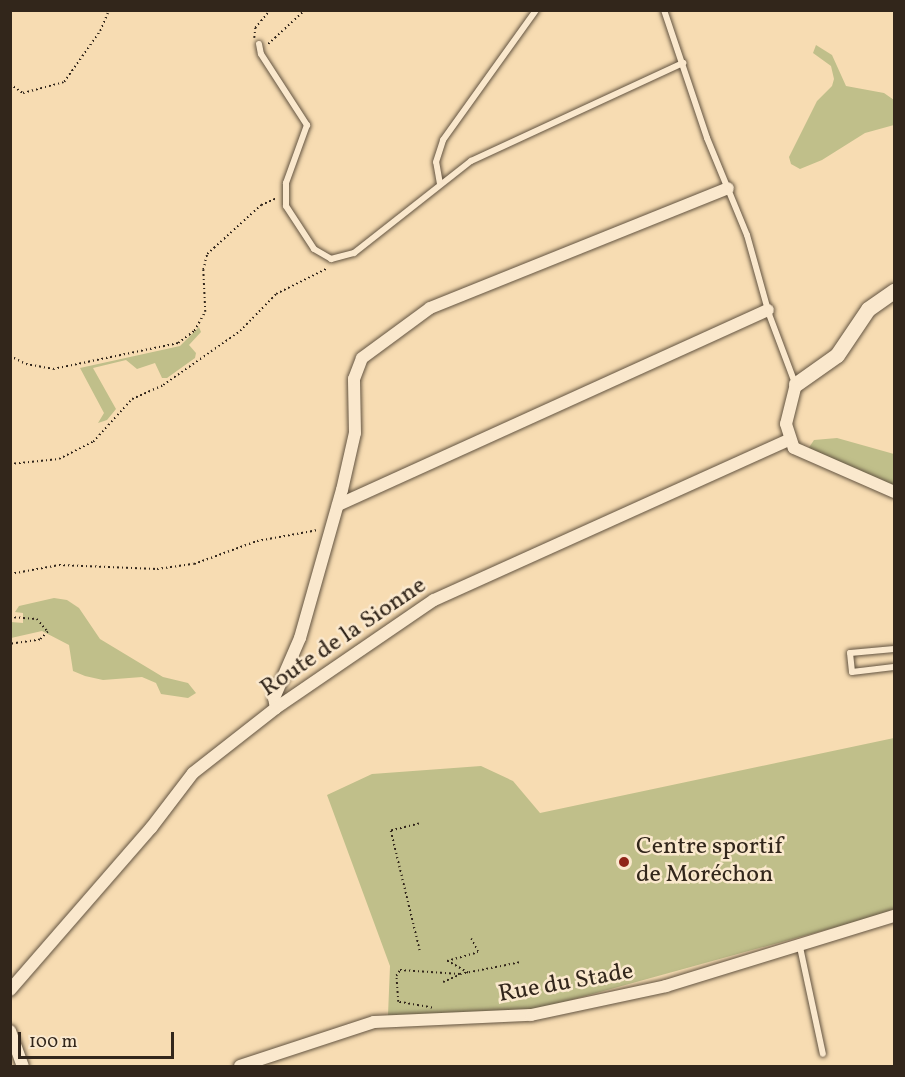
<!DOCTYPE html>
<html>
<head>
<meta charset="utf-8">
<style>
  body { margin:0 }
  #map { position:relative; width:905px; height:1077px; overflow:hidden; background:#f7dcb2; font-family:Vollkorn,serif }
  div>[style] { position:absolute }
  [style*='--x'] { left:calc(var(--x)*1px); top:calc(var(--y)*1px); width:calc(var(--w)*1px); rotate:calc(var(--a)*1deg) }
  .green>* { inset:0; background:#c0bf8a }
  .path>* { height:1.5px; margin-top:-0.75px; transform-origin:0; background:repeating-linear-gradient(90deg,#32261b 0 1.5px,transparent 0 4.5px) }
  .roads { filter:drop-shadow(0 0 2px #635441) drop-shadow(0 0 2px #635441) }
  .service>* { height:6px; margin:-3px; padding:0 3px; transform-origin:3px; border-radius:3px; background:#fae8cd }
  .minor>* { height:12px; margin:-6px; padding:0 6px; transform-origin:6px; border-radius:6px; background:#fae8cd }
  .tertiary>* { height:15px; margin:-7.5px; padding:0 7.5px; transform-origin:7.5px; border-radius:7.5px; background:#fae8cd }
  .dots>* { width:16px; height:16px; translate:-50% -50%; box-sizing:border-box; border:3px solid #fae8cd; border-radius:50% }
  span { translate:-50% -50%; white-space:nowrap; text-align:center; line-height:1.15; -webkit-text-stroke:5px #fae8cd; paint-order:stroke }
  .street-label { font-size:24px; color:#32261b }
  .poi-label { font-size:24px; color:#32261b }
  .left { translate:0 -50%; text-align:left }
  .frame { position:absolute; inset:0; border:12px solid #32261b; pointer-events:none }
  .scale { position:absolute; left:18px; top:1032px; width:156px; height:27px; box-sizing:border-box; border:3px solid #32261b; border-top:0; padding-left:8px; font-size:18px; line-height:21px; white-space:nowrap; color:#32261b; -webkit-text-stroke:4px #fae8cd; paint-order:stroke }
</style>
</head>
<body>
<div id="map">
  <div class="green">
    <div style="clip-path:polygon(816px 45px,832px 55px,846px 86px,884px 93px,894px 100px,894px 125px,865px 133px,822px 160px,800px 169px,791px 164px,789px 157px,817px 101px,832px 86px,834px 79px,831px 66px,813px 53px)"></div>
    <div style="clip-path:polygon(199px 327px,201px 332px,189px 345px,196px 353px,195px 358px,167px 378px,162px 378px,155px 363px,137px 369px,126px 360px,93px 368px,116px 409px,107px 420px,98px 423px,104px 413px,80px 368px,180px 346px)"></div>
    <div style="clip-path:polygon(837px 438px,894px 454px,894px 488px,808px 449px,814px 440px)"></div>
    <div style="clip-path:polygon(54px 598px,67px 600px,79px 608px,100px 639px,163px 677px,188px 683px,196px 693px,188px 698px,161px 694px,156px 683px,142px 677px,103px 680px,85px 676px,73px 671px,69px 645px,42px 631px,11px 638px,11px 622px,23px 623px,23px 613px,15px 612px,19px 606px)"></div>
    <div style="clip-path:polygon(894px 738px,894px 911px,542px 1008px,484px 1014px,388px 1015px,390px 966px,327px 795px,372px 774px,481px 766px,513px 781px,540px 813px)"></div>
  </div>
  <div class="path">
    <div style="--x:254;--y:38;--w:10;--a:-84"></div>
    <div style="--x:255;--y:28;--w:23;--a:-50"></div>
    <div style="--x:268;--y:44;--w:50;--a:-42.6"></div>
    <div style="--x:10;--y:84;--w:16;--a:35"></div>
    <div style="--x:23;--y:93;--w:42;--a:-15"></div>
    <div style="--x:64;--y:82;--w:62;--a:-54.8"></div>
    <div style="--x:100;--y:31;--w:23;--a:-67"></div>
    <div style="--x:10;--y:356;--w:18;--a:27"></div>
    <div style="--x:26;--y:364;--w:27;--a:10"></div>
    <div style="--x:53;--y:369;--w:128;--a:-11.7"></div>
    <div style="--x:178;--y:343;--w:20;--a:-37"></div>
    <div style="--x:194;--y:331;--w:22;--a:-60"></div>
    <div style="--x:205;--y:312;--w:42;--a:-92.7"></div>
    <div style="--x:203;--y:270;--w:16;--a:-76"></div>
    <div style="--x:207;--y:254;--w:73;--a:-42.2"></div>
    <div style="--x:261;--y:205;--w:17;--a:-24"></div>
    <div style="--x:10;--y:464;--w:49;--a:-5.8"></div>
    <div style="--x:59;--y:459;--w:38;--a:-27"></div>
    <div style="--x:93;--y:442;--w:58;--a:-47.8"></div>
    <div style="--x:132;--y:399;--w:34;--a:-24"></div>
    <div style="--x:163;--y:385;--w:94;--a:-35"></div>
    <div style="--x:240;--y:331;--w:52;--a:-45.8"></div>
    <div style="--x:276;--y:294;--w:58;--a:-26.6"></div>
    <div style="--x:10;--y:574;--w:50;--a:-10.4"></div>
    <div style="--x:59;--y:565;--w:98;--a:2.3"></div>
    <div style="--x:157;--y:569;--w:37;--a:-8"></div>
    <div style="--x:194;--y:564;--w:67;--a:-20.1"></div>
    <div style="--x:257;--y:541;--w:62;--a:-10.2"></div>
    <div style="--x:10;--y:617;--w:27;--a:4"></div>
    <div style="--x:37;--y:619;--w:17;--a:50"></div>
    <div style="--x:48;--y:632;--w:11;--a:135"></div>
    <div style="--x:40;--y:640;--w:30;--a:172"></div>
    <div style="--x:419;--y:824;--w:29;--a:166"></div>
    <div style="--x:391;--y:831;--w:123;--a:76.4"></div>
    <div style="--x:468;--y:973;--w:24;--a:-150"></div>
    <div style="--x:447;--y:961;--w:32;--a:-16"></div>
    <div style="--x:478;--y:952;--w:15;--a:-118"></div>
    <div style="--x:443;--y:982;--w:17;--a:-24"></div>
    <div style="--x:432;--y:1008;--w:35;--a:-170"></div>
    <div style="--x:398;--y:1002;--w:26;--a:-94"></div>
    <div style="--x:396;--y:976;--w:7;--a:-56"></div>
    <div style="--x:400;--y:970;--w:60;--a:3.8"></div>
    <div style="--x:460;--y:974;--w:62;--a:-11.1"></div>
  </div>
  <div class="roads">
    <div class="service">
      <div style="--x:664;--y:10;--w:135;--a:71.4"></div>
      <div style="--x:707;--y:138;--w:105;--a:67.6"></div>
      <div style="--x:747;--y:235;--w:82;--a:74.4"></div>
      <div style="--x:769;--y:314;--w:74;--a:69.4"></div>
      <div style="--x:259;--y:44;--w:10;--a:79"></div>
      <div style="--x:261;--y:54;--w:85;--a:57.1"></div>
      <div style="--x:307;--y:125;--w:62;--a:109.9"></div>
      <div style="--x:286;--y:183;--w:23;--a:90"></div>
      <div style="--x:286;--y:206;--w:51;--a:56.9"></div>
      <div style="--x:314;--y:249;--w:20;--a:30"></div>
      <div style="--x:331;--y:259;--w:24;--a:-15"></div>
      <div style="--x:354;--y:253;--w:149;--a:-38.2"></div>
      <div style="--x:471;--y:161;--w:234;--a:-24.8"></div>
      <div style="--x:440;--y:184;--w:22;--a:-100"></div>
      <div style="--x:436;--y:162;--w:23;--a:-72"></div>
      <div style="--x:443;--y:140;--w:160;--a:-54.4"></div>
      <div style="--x:894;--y:649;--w:44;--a:174.8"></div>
      <div style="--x:850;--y:653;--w:19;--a:84"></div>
      <div style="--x:852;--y:672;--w:42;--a:-6.8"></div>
      <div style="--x:800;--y:947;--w:109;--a:77.9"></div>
    </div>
    <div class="minor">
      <div style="--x:796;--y:384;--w:41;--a:104"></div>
      <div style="--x:786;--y:424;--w:25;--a:72"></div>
      <div style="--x:794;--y:448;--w:109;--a:23.7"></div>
      <div style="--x:338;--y:505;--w:472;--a:-24.4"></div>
      <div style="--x:276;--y:708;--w:10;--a:-101"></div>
      <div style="--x:274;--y:698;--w:65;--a:-66.6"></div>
      <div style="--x:300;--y:638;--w:154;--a:-74.2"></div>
      <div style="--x:342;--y:490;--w:58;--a:-77.2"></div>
      <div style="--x:355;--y:433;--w:54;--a:-91.1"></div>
      <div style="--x:354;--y:379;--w:22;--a:-69"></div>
      <div style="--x:362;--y:358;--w:84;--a:-36.3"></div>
      <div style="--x:430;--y:308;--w:321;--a:-21.9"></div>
      <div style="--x:10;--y:990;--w:215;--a:-49"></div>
      <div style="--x:151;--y:828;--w:69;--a:-52.6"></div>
      <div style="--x:193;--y:773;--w:105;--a:-38.1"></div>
      <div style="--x:276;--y:708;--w:191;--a:-34.4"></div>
      <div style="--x:434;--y:600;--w:389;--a:-24.3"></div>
      <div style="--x:10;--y:1031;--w:37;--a:70"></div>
      <div style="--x:240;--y:1066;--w:141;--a:-18.2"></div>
      <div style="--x:374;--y:1022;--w:157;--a:-2.6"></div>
      <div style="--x:531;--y:1015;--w:138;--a:-12.1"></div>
      <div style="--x:666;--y:986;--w:239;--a:-17.1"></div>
    </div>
    <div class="tertiary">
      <div style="--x:796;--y:384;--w:50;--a:-35.3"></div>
      <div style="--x:837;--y:355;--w:55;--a:-56"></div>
      <div style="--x:868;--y:309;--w:32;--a:-35"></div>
    </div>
  </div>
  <div class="dots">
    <div style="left:624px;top:862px;background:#8f2418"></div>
  </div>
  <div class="street-label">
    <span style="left:344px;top:638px;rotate:-34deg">Route de la Sionne</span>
    <span style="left:566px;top:984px;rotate:-10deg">Rue du Stade</span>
  </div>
  <div class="poi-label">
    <span class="left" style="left:636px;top:862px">Centre sportif<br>de Moréchon</span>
  </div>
  <div class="frame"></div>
  <div class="scale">100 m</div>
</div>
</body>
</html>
